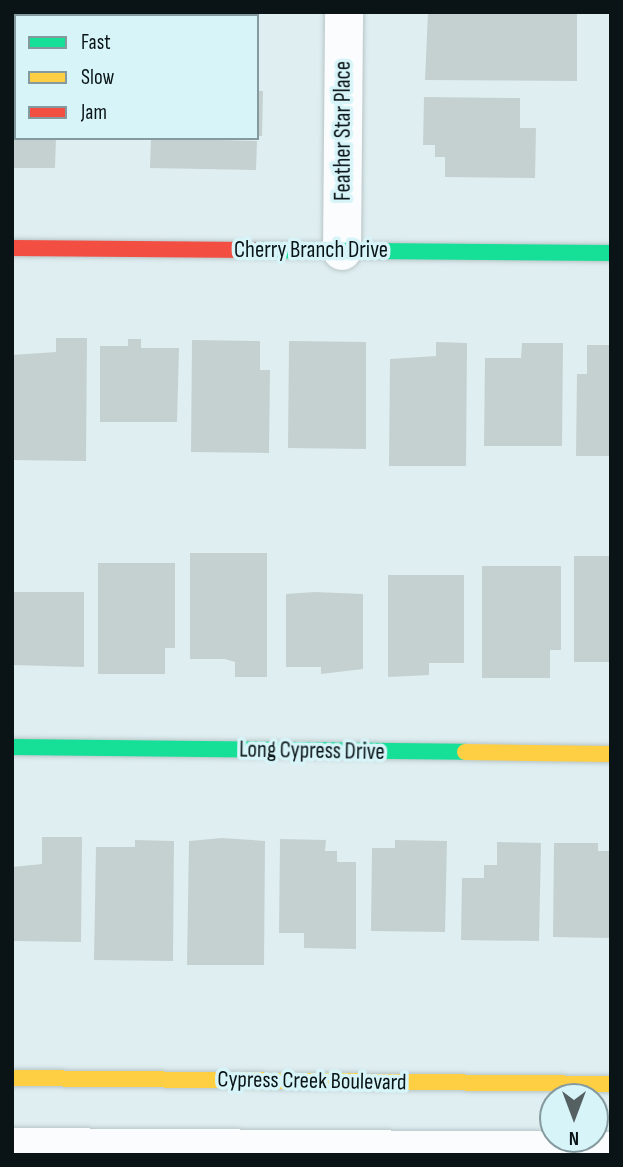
<!DOCTYPE html>
<html>
<head>
<meta charset="utf-8">
<style>
  body { margin:0 }
  #map { position:relative; width:623px; height:1167px; overflow:hidden; background:#dfeef1; font-family:"Sofia Sans Condensed",sans-serif }
  div>[style] { position:absolute }
  [style*='--x'] { left:calc(var(--x)*1px); top:calc(var(--y)*1px); width:calc(var(--w)*1px); rotate:calc(var(--a)*1deg) }
  .building>* { inset:0; background:#c5d1d1 }
  .roads { filter:drop-shadow(0 0 2px #b8c5c7) drop-shadow(0 0 2px #b8c5c7) }
  .street>* { height:38px; margin:-19px; padding:0 19px; transform-origin:19px; border-radius:19px; background:#fafcfd }
  .fast>* { height:16px; margin:-8px; padding:0 8px; transform-origin:8px; border-radius:8px; background:#16e098 }
  .slow>* { height:16px; margin:-8px; padding:0 8px; transform-origin:8px; border-radius:8px; background:#ffcf43 }
  .jam>* { height:16px; margin:-8px; padding:0 8px; transform-origin:8px; border-radius:8px; background:#f24e42 }
  span { translate:-50% -50%; white-space:nowrap; text-align:center; line-height:1.15; -webkit-text-stroke:7px #d7f4f9; paint-order:stroke }
  .street-label { font-size:23px; color:#0a1416 }
  .frame { position:absolute; inset:0; border:14px solid #0a1416; pointer-events:none }
  .legend { position:absolute; left:14px; top:14px; width:245px; height:126px; box-sizing:border-box; background:#d7f4f9; border:2px solid #859a9e; margin:0; padding:9px 12px; list-style:none; font-size:21px; color:#0a1416 }
  .legend li { display:flex; align-items:center; gap:14px; height:35px }
  .legend b { width:35px; border:2px solid #859a9e }
  .north { position:absolute; left:539px; top:1083px; width:70px; height:70px; box-sizing:border-box; background:#d7f4f9; border:2px solid #859a9e; border-radius:50%; rotate:180deg; font-size:19px; font-weight:700; line-height:28px; text-align:center; color:#0a1416 }
  .north::after { content:''; display:block; margin:auto; width:24px; height:32px; background:#556063; clip-path:polygon(50% 0,100% 100%,50% 72%,0 100%) }
</style>
</head>
<body>
<div id="map">
  <div class="building">
    <div style="clip-path:polygon(12px 12px,26px 12px,16px 16px,16px 76px)"></div>
    <div style="clip-path:polygon(136px 12px,259px 12px,259px 16px,136px 16px)"></div>
    <div style="clip-path:polygon(428px 12px,577px 12px,577px 81px,425px 80px)"></div>
    <div style="clip-path:polygon(12px 90px,16px 138px,56px 138px,55px 168px,12px 168px)"></div>
    <div style="clip-path:polygon(257px 91px,263px 91px,262px 136px,257px 136px)"></div>
    <div style="clip-path:polygon(424px 97px,520px 98px,520px 128px,536px 128px,535px 178px,445px 177px,445px 157px,435px 157px,435px 145px,423px 145px)"></div>
    <div style="clip-path:polygon(151px 138px,257px 141px,256px 170px,150px 168px)"></div>
    <div style="clip-path:polygon(56px 338px,87px 338px,86px 461px,12px 460px,12px 355px,56px 352px)"></div>
    <div style="clip-path:polygon(128px 339px,141px 339px,141px 348px,179px 348px,177px 422px,100px 422px,100px 346px,128px 346px)"></div>
    <div style="clip-path:polygon(192px 340px,260px 341px,260px 370px,270px 370px,269px 453px,191px 452px)"></div>
    <div style="clip-path:polygon(289px 341px,366px 342px,366px 449px,288px 448px)"></div>
    <div style="clip-path:polygon(436px 342px,467px 343px,466px 466px,389px 466px,390px 359px,436px 356px)"></div>
    <div style="clip-path:polygon(522px 343px,563px 343px,562px 446px,484px 446px,485px 358px,521px 358px)"></div>
    <div style="clip-path:polygon(587px 345px,611px 345px,611px 456px,576px 456px,577px 374px,587px 374px)"></div>
    <div style="clip-path:polygon(190px 553px,267px 553px,267px 677px,235px 677px,235px 662px,225px 659px,190px 659px)"></div>
    <div style="clip-path:polygon(574px 556px,611px 556px,611px 662px,574px 662px)"></div>
    <div style="clip-path:polygon(98px 563px,175px 563px,175px 648px,165px 648px,165px 674px,98px 674px)"></div>
    <div style="clip-path:polygon(482px 566px,561px 566px,561px 650px,550px 650px,550px 678px,482px 678px)"></div>
    <div style="clip-path:polygon(388px 575px,464px 575px,464px 663px,429px 663px,429px 675px,388px 677px)"></div>
    <div style="clip-path:polygon(12px 592px,84px 592px,84px 667px,12px 665px)"></div>
    <div style="clip-path:polygon(315px 592px,363px 594px,363px 669px,321px 674px,321px 667px,286px 667px,286px 594px)"></div>
    <div style="clip-path:polygon(42px 837px,82px 837px,81px 942px,12px 941px,12px 867px,42px 864px)"></div>
    <div style="clip-path:polygon(222px 838px,265px 841px,264px 965px,187px 965px,189px 841px)"></div>
    <div style="clip-path:polygon(280px 839px,326px 840px,325px 851px,337px 851px,337px 862px,356px 862px,356px 949px,304px 948px,304px 933px,279px 933px)"></div>
    <div style="clip-path:polygon(135px 840px,174px 841px,173px 961px,94px 960px,96px 847px,135px 847px)"></div>
    <div style="clip-path:polygon(395px 840px,447px 841px,445px 932px,371px 931px,372px 848px,395px 848px)"></div>
    <div style="clip-path:polygon(497px 842px,541px 843px,539px 941px,461px 940px,462px 878px,484px 878px,484px 865px,497px 865px)"></div>
    <div style="clip-path:polygon(554px 843px,598px 843px,598px 851px,611px 851px,611px 938px,553px 937px)"></div>
  </div>
  <div class="roads">
    <div class="street">
      <div style="--x:342;--y:251;--w:239;--a:-89.5"></div>
      <div style="--x:12;--y:1147;--w:599;--a:0.38"></div>
    </div>
    <div class="fast">
      <div style="--x:253;--y:250;--w:358;--a:0.5"></div>
      <div style="--x:12;--y:747;--w:453;--a:0.6"></div>
    </div>
    <div class="slow">
      <div style="--x:465;--y:752;--w:146;--a:0.8"></div>
      <div style="--x:12;--y:1078;--w:599;--a:0.57"></div>
    </div>
    <div class="jam">
      <div style="--x:12;--y:248;--w:241;--a:0.5"></div>
    </div>
  </div>
  <div class="street-label">
    <span style="left:343px;top:131px;rotate:-90deg">Feather Star Place</span>
    <span style="left:311px;top:250px">Cherry Branch Drive</span>
    <span style="left:312px;top:751px;rotate:1deg">Long Cypress Drive</span>
    <span style="left:312px;top:1081px;rotate:1deg">Cypress Creek Boulevard</span>
  </div>
  <div class="frame"></div>
  <ul class="legend">
  <li><b style="height:9px;background:#16e098"></b>Fast</li>
  <li><b style="height:9px;background:#ffcf43"></b>Slow</li>
  <li><b style="height:9px;background:#f24e42"></b>Jam</li>
  </ul>
  <div class="north">N</div>
</div>
</body>
</html>
